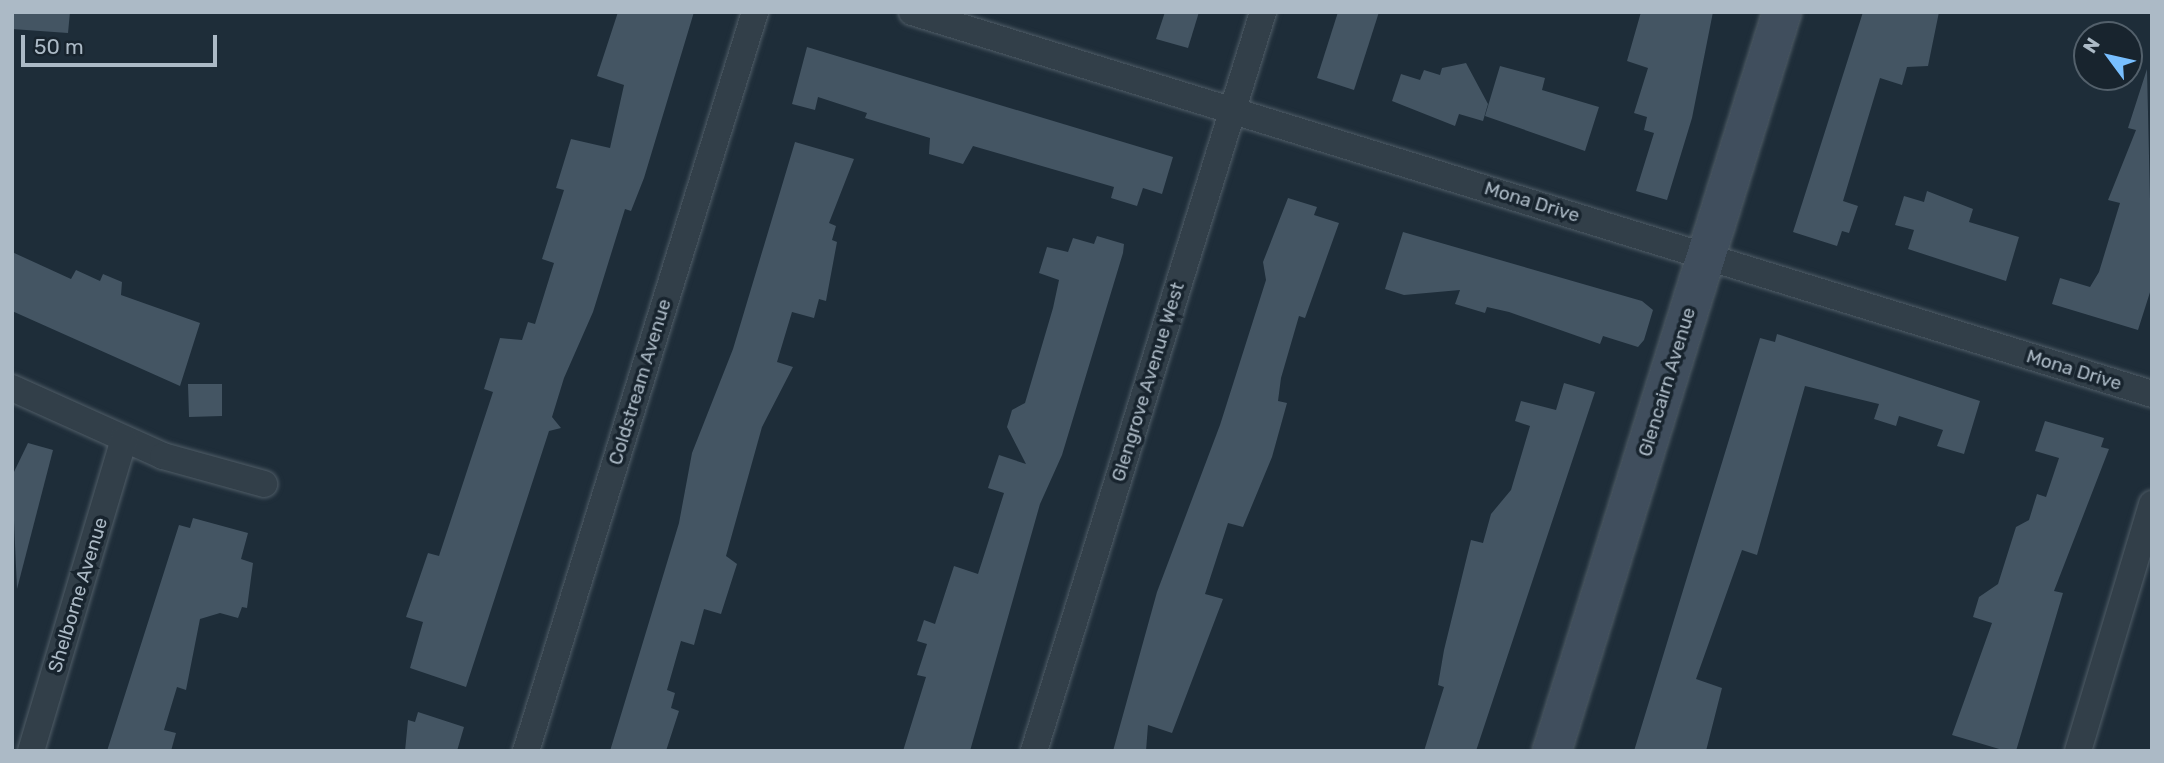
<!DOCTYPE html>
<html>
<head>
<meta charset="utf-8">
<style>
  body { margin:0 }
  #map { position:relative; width:2164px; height:763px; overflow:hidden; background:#1e2d39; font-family:Rubik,sans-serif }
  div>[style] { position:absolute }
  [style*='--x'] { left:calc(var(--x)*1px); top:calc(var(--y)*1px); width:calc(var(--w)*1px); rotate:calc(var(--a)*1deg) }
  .building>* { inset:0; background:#445563 }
  .roads { filter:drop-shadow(0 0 2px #505d67) drop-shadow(0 0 2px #505d67) }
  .street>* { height:26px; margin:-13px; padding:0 13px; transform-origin:13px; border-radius:13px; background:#323f49 }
  .secondary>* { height:38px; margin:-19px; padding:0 19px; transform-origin:19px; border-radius:19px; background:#404e5d }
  span { translate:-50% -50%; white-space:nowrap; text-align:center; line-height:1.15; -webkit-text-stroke:7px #18242e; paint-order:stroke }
  .street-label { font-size:19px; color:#acbac6 }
  .frame { position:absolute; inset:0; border:14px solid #acbac6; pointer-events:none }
  .north { position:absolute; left:2073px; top:21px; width:70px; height:70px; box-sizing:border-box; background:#18242e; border:2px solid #53606b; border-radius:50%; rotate:303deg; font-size:19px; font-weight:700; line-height:28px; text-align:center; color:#acbac6 }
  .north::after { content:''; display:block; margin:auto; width:24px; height:32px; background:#78bfff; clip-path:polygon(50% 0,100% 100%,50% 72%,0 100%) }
  .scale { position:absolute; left:21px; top:35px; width:196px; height:32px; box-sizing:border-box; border:4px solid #acbac6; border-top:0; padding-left:9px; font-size:21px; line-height:24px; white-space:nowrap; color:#acbac6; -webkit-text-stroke:5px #18242e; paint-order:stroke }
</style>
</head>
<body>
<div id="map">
  <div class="building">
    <div style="clip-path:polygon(12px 12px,70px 12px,68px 33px,12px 29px)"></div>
    <div style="clip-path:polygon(618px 12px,694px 12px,644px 178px,631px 211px,625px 209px,593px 312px,564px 378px,552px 417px,561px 428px,549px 431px,466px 687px,410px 668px,423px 622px,406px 617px,428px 553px,439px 556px,493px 392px,484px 389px,500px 338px,522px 340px,528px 322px,535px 324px,554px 263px,542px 259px,564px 190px,556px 188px,571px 139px,610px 148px,624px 85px,597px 76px)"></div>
    <div style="clip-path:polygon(1165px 12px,1199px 12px,1188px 48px,1156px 39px)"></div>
    <div style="clip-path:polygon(1338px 12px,1379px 12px,1354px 90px,1317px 78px)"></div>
    <div style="clip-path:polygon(1641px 12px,1713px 12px,1692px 118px,1667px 200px,1636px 191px,1654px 133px,1644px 130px,1647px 117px,1634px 113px,1648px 68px,1627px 61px)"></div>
    <div style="clip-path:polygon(1863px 12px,1939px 12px,1928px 66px,1907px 67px,1902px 85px,1880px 78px,1843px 201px,1858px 206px,1849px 233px,1842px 231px,1837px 246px,1793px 232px)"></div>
    <div style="clip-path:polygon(807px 47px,1173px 157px,1162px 194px,1143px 188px,1137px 206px,1111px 198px,1114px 187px,973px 146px,963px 164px,929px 154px,930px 138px,865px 118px,867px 113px,818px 97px,815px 110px,792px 104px)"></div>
    <div style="clip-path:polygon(1466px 63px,1488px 104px,1483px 121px,1459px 114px,1455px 126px,1392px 101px,1401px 74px,1420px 80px,1424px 70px,1440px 75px,1442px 68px)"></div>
    <div style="clip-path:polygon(1500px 66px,1545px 78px,1542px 90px,1599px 107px,1585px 151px,1485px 116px)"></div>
    <div style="clip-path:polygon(2147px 69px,2152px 286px,2138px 330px,2052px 304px,2060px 278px,2090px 287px,2099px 272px,2120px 203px,2108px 200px,2136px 130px,2128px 128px)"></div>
    <div style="clip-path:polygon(795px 142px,854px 159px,829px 223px,836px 226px,832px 240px,837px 242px,826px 301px,819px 299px,814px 318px,792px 312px,777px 362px,793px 367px,762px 427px,726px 556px,737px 564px,721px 614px,704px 609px,694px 645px,681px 641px,667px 690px,675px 693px,671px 708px,679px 711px,666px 751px,610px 751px,679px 523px,692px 453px,733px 349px)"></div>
    <div style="clip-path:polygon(1927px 191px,1973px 209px,1969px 222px,2019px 237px,2006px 281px,1908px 249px,1914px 230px,1895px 225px,1904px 196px,1924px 202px)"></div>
    <div style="clip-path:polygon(1288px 198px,1317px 207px,1314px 215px,1339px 223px,1305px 318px,1299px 316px,1281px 378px,1278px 401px,1287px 403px,1272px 457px,1243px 527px,1228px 523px,1205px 594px,1223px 599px,1172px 733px,1148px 725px,1146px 751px,1113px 751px,1157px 592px,1220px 425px,1266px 280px,1263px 262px)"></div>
    <div style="clip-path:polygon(1403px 232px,1642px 301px,1653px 310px,1644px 340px,1638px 347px,1603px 336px,1600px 344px,1509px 312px,1487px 307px,1485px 313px,1455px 304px,1460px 290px,1404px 295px,1385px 289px)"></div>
    <div style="clip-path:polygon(1097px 236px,1124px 244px,1123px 253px,1062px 455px,1040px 504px,970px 751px,903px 751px,926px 677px,917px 675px,927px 644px,917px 641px,924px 620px,935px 624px,954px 566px,978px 574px,1004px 493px,988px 488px,999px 455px,1026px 464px,1007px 427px,1012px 410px,1025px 403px,1053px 308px,1059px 280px,1039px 273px,1047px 247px,1068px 252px,1073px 238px,1094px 244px)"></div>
    <div style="clip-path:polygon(12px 252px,71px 279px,76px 270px,100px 281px,103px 274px,122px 282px,121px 295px,200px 323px,180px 386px,12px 311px)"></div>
    <div style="clip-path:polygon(1777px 334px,1980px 401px,1964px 454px,1937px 446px,1943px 430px,1899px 416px,1896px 426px,1874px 419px,1879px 404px,1805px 386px,1757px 555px,1742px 550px,1696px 679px,1722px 688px,1706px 751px,1634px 751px,1760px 338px,1775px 342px)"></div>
    <div style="clip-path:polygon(1564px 383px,1595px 392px,1476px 751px,1424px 751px,1444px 687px,1438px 685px,1444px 650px,1471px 540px,1483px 543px,1491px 514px,1511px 490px,1530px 426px,1515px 421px,1521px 401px,1556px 410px)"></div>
    <div style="clip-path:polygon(188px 384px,222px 384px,222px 416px,189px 417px)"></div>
    <div style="clip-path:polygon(2045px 421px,2104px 438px,2101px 447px,2109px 449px,2054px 591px,2063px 593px,2016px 751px,2006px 751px,1952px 735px,1992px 623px,1973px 617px,1979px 597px,1998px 584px,2016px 527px,2029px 520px,2037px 494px,2046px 497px,2059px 458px,2035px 451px)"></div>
    <div style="clip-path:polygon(28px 443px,53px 450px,17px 589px,12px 476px)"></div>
    <div style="clip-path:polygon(193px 518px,248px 533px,241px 559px,253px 563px,247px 608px,242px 607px,238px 618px,220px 613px,200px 619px,186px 690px,177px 687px,164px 730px,176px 733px,171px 751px,107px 751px,179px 525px,190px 528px)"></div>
    <div style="clip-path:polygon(418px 712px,464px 727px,457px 751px,405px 751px,408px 720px,415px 722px)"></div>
  </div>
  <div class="roads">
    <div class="street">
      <div style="--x:912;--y:12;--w:1298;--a:17.12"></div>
      <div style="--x:12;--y:388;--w:166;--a:24.2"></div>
      <div style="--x:163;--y:456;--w:105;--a:15.5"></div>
      <div style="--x:31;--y:751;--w:325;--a:-73.4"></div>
      <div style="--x:526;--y:751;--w:774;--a:-72.78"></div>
      <div style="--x:1034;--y:751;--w:774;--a:-72.78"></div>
      <div style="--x:2078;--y:751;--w:258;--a:-73.3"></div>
    </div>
    <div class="secondary">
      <div style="--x:1552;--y:751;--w:774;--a:-72.71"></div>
    </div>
  </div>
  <div class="street-label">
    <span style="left:1532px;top:202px;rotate:17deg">Mona Drive</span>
    <span style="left:2074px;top:370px;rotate:17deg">Mona Drive</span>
    <span style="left:640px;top:382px;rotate:-73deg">Coldstream Avenue</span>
    <span style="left:1148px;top:382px;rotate:-73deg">Glengrove Avenue West</span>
    <span style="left:1667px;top:382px;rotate:-73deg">Glencairn Avenue</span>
    <span style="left:78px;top:595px;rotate:-73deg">Shelborne Avenue</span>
  </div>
  <div class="frame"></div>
  <div class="north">N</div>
  <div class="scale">50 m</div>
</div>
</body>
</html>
